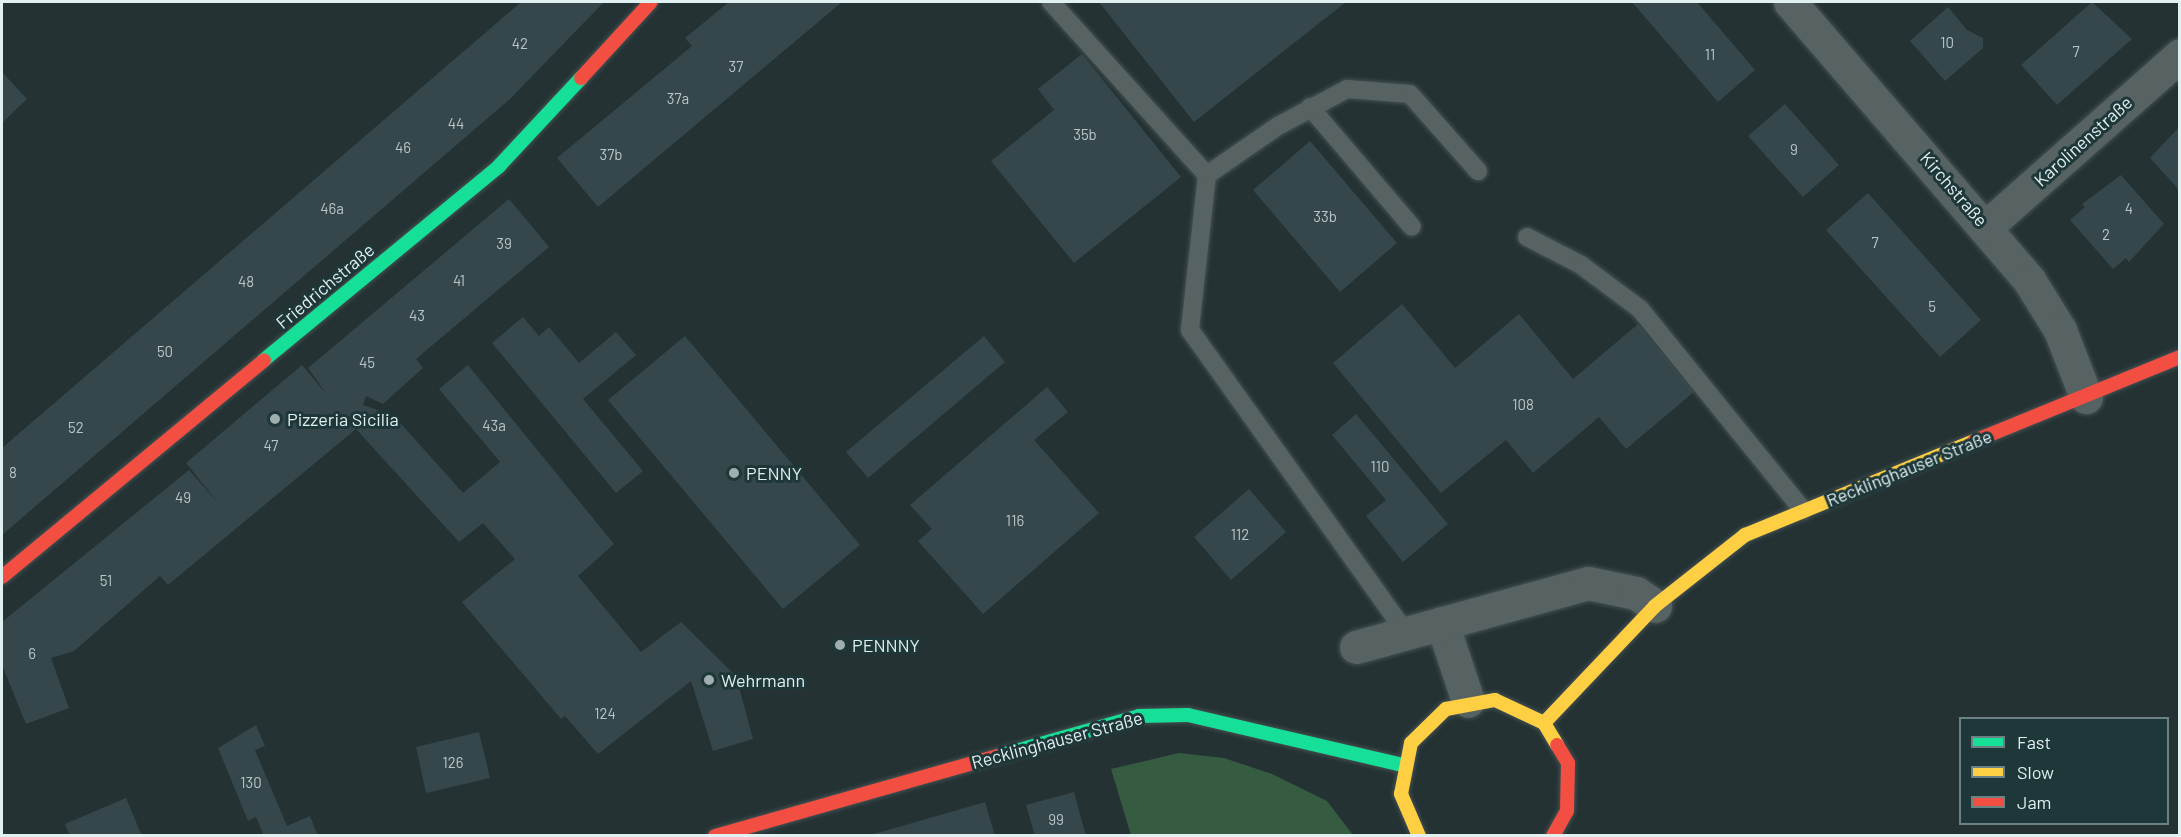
<!DOCTYPE html>
<html>
<head>
<meta charset="utf-8">
<style>
  body { margin:0 }
  #map { position:relative; width:2181px; height:837px; overflow:hidden; background:#243233; font-family:Barlow,sans-serif }
  div>[style] { position:absolute }
  [style*='--x'] { left:calc(var(--x)*1px); top:calc(var(--y)*1px); width:calc(var(--w)*1px); rotate:calc(var(--a)*1deg) }
  .green>* { inset:0; background:#355c41 }
  .building>* { inset:0; background:#35474b }
  .roads { filter:drop-shadow(0 0 2px #445051) drop-shadow(0 0 2px #445051) }
  .lane>* { height:18px; margin:-9px; padding:0 9px; transform-origin:9px; border-radius:9px; background:#576262 }
  .street>* { height:33px; margin:-16.5px; padding:0 16.5px; transform-origin:16.5px; border-radius:16.5px; background:#576262 }
  .fast>* { height:14px; margin:-7px; padding:0 7px; transform-origin:7px; border-radius:7px; background:#16e098 }
  .slow>* { height:14px; margin:-7px; padding:0 7px; transform-origin:7px; border-radius:7px; background:#ffcf43 }
  .jam>* { height:14px; margin:-7px; padding:0 7px; transform-origin:7px; border-radius:7px; background:#f24e42 }
  .dots>* { width:16px; height:16px; translate:-50% -50%; box-sizing:border-box; border:3px solid #1e3739; border-radius:50% }
  span { translate:-50% -50%; white-space:nowrap; text-align:center; line-height:1.15; -webkit-text-stroke:6px #1e3739; paint-order:stroke }
  .number-label { font-size:15px; color:#b6c6c8 }
  .number-label span { -webkit-text-stroke-width:0 }
  .street-label { font-size:18px; color:#e1f0f1 }
  .poi-label { font-size:18px; color:#e1f0f1 }
  .left { translate:0 -50%; text-align:left }
  .frame { position:absolute; inset:0; border:3px solid #e1f0f1; pointer-events:none }
  .legend { position:absolute; left:1959px; top:717px; width:210px; height:108px; box-sizing:border-box; background:#1e3739; border:2px solid #6c8183; margin:0; padding:8px 10px; list-style:none; font-size:18px; color:#e1f0f1 }
  .legend li { display:flex; align-items:center; gap:12px; height:30px }
  .legend b { width:30px; border:2px solid #6c8183 }
</style>
</head>
<body>
<div id="map">
  <div class="green">
    <div style="clip-path:polygon(1179px 753px,1224px 758px,1272px 774px,1327px 801px,1353px 835px,1131px 835px,1111px 769px)"></div>
  </div>
  <div class="building">
    <div style="clip-path:polygon(521px 2px,604px 2px,510px 99px,2px 535px,2px 448px)"></div>
    <div style="clip-path:polygon(729px 2px,842px 2px,598px 207px,557px 158px,692px 46px,685px 38px)"></div>
    <div style="clip-path:polygon(1099px 2px,1346px 2px,1194px 122px)"></div>
    <div style="clip-path:polygon(1632px 2px,1697px 2px,1755px 70px,1718px 102px)"></div>
    <div style="clip-path:polygon(2092px 2px,2132px 39px,2057px 105px,2021px 65px)"></div>
    <div style="clip-path:polygon(1948px 7px,1967px 30px,1983px 38px,1983px 48px,1945px 81px,1910px 41px)"></div>
    <div style="clip-path:polygon(1082px 54px,1181px 177px,1074px 263px,991px 161px,1054px 110px,1038px 89px)"></div>
    <div style="clip-path:polygon(2px 72px,27px 99px,2px 123px)"></div>
    <div style="clip-path:polygon(1785px 104px,1839px 165px,1803px 197px,1748px 136px)"></div>
    <div style="clip-path:polygon(2180px 126px,2180px 191px,2150px 158px)"></div>
    <div style="clip-path:polygon(1310px 141px,1397px 243px,1340px 292px,1253px 190px)"></div>
    <div style="clip-path:polygon(2121px 175px,2164px 224px,2129px 262px,2126px 258px,2113px 269px,2070px 220px,2085px 207px,2082px 204px)"></div>
    <div style="clip-path:polygon(1868px 193px,1981px 320px,1940px 357px,1826px 230px)"></div>
    <div style="clip-path:polygon(509px 199px,549px 247px,416px 359px,423px 368px,383px 404px,366px 396px,363px 405px,394px 416px,463px 493px,500px 462px,439px 389px,468px 365px,614px 544px,578px 576px,641px 652px,681px 622px,736px 676px,753px 739px,713px 751px,691px 681px,598px 754px,565px 716px,561px 719px,462px 602px,515px 559px,483px 523px,459px 542px,356px 429px,168px 585px,160px 576px,74px 651px,51px 658px,69px 708px,26px 724px,2px 665px,2px 622px,189px 470px,219px 504px,186px 463px,302px 365px,328px 396px,308px 368px)"></div>
    <div style="clip-path:polygon(1402px 304px,1455px 368px,1519px 314px,1573px 379px,1638px 324px,1694px 392px,1626px 449px,1599px 417px,1533px 473px,1506px 440px,1441px 493px,1333px 363px)"></div>
    <div style="clip-path:polygon(523px 317px,539px 336px,549px 327px,579px 363px,616px 332px,636px 355px,583px 399px,643px 471px,616px 493px,492px 343px)"></div>
    <div style="clip-path:polygon(685px 336px,860px 545px,783px 609px,608px 400px)"></div>
    <div style="clip-path:polygon(984px 336px,1005px 362px,868px 478px,846px 452px)"></div>
    <div style="clip-path:polygon(1047px 387px,1068px 412px,1034px 440px,1099px 513px,983px 614px,918px 541px,932px 529px,910px 505px)"></div>
    <div style="clip-path:polygon(1356px 414px,1448px 524px,1403px 562px,1366px 516px,1386px 500px,1332px 435px)"></div>
    <div style="clip-path:polygon(1249px 489px,1286px 532px,1231px 580px,1194px 537px)"></div>
    <div style="clip-path:polygon(256px 725px,265px 746px,255px 750px,287px 826px,310px 816px,318px 836px,264px 836px,256px 817px,248px 821px,218px 748px)"></div>
    <div style="clip-path:polygon(479px 732px,490px 778px,426px 793px,416px 747px)"></div>
    <div style="clip-path:polygon(1074px 792px,1086px 836px,1035px 836px,1026px 805px)"></div>
    <div style="clip-path:polygon(126px 798px,142px 836px,70px 836px,65px 824px)"></div>
    <div style="clip-path:polygon(985px 802px,995px 836px,875px 836px,874px 834px)"></div>
  </div>
  <div class="roads">
    <div class="lane">
      <div style="--x:1051;--y:2;--w:233;--a:48"></div>
      <div style="--x:1207;--y:175;--w:156;--a:96.3"></div>
      <div style="--x:1190;--y:330;--w:372;--a:54.5"></div>
      <div style="--x:1310;--y:107;--w:157;--a:49.6"></div>
      <div style="--x:1207;--y:175;--w:86;--a:-34.6"></div>
      <div style="--x:1278;--y:126;--w:78;--a:-28.2"></div>
      <div style="--x:1347;--y:89;--w:63;--a:4.5"></div>
      <div style="--x:1410;--y:94;--w:103;--a:48.6"></div>
      <div style="--x:1527;--y:237;--w:61;--a:27.4"></div>
      <div style="--x:1581;--y:265;--w:74;--a:36.7"></div>
      <div style="--x:1640;--y:309;--w:259;--a:51"></div>
    </div>
    <div class="street">
      <div style="--x:1790;--y:2;--w:367;--a:49.3"></div>
      <div style="--x:2029;--y:280;--w:59;--a:58.2"></div>
      <div style="--x:2060;--y:330;--w:72;--a:68.8"></div>
      <div style="--x:1987;--y:226;--w:258;--a:-41.5"></div>
      <div style="--x:1442;--y:623;--w:82;--a:71.6"></div>
      <div style="--x:1356;--y:647;--w:241;--a:-15.4"></div>
      <div style="--x:1588;--y:583;--w:49;--a:11.8"></div>
      <div style="--x:1636;--y:593;--w:23;--a:34"></div>
    </div>
    <div class="fast">
      <div style="--x:264;--y:360;--w:305;--a:-39.5"></div>
      <div style="--x:499;--y:166;--w:120;--a:-47"></div>
      <div style="--x:998;--y:756;--w:147;--a:-15.8"></div>
      <div style="--x:1139;--y:716;--w:49;--a:-1.2"></div>
      <div style="--x:1188;--y:715;--w:221;--a:13.1"></div>
    </div>
    <div class="slow">
      <div style="--x:1544;--y:723;--w:161;--a:-46.5"></div>
      <div style="--x:1655;--y:606;--w:115;--a:-38.3"></div>
      <div style="--x:1745;--y:535;--w:248;--a:-22.3"></div>
      <div style="--x:1419;--y:836;--w:46;--a:-113.2"></div>
      <div style="--x:1401;--y:794;--w:52;--a:-78.9"></div>
      <div style="--x:1411;--y:743;--w:49;--a:-44.2"></div>
      <div style="--x:1446;--y:709;--w:50;--a:-10.4"></div>
      <div style="--x:1495;--y:700;--w:54;--a:25.1"></div>
      <div style="--x:1544;--y:723;--w:26;--a:59"></div>
    </div>
    <div class="jam">
      <div style="--x:581;--y:78;--w:103;--a:-47.4"></div>
      <div style="--x:1974;--y:441;--w:222;--a:-22.2"></div>
      <div style="--x:2;--y:577;--w:340;--a:-39.6"></div>
      <div style="--x:715;--y:836;--w:294;--a:-15.8"></div>
      <div style="--x:1553;--y:836;--w:29;--a:-61"></div>
      <div style="--x:1567;--y:811;--w:48;--a:-88.8"></div>
      <div style="--x:1568;--y:763;--w:21;--a:-121"></div>
    </div>
  </div>
  <div class="dots">
    <div style="left:275px;top:419px;background:#9faeae"></div>
    <div style="left:734px;top:473px;background:#9faeae"></div>
    <div style="left:840px;top:645px;background:#9faeae"></div>
    <div style="left:709px;top:680px;background:#9faeae"></div>
  </div>
  <div class="number-label">
    <span style="left:1947px;top:43px">10</span>
    <span style="left:520px;top:44px">42</span>
    <span style="left:2076px;top:52px">7</span>
    <span style="left:1710px;top:55px">11</span>
    <span style="left:736px;top:67px">37</span>
    <span style="left:678px;top:99px">37a</span>
    <span style="left:456px;top:124px">44</span>
    <span style="left:1085px;top:135px">35b</span>
    <span style="left:403px;top:148px">46</span>
    <span style="left:1794px;top:150px">9</span>
    <span style="left:611px;top:155px">37b</span>
    <span style="left:332px;top:209px">46a</span>
    <span style="left:2129px;top:209px">4</span>
    <span style="left:1325px;top:217px">33b</span>
    <span style="left:2106px;top:235px">2</span>
    <span style="left:1875px;top:243px">7</span>
    <span style="left:504px;top:244px">39</span>
    <span style="left:459px;top:281px">41</span>
    <span style="left:246px;top:282px">48</span>
    <span style="left:1932px;top:307px">5</span>
    <span style="left:417px;top:316px">43</span>
    <span style="left:165px;top:352px">50</span>
    <span style="left:367px;top:363px">45</span>
    <span style="left:1523px;top:405px">108</span>
    <span style="left:494px;top:426px">43a</span>
    <span style="left:76px;top:428px">52</span>
    <span style="left:271px;top:446px">47</span>
    <span style="left:1380px;top:467px">110</span>
    <span style="left:13px;top:473px">8</span>
    <span style="left:183px;top:498px">49</span>
    <span style="left:1015px;top:521px">116</span>
    <span style="left:1240px;top:535px">112</span>
    <span style="left:106px;top:581px">51</span>
    <span style="left:32px;top:654px">6</span>
    <span style="left:605px;top:714px">124</span>
    <span style="left:453px;top:763px">126</span>
    <span style="left:251px;top:783px">130</span>
    <span style="left:1056px;top:820px">99</span>
  </div>
  <div class="street-label">
    <span style="left:2083px;top:141px;rotate:-42deg">Karolinenstraße</span>
    <span style="left:1954px;top:189px;rotate:49deg">Kirchstraße</span>
    <span style="left:325px;top:286px;rotate:-40deg">Friedrichstraße</span>
    <span style="left:1909px;top:468px;rotate:-22deg">Recklinghauser Straße</span>
    <span style="left:1057px;top:740px;rotate:-15deg">Recklinghauser Straße</span>
  </div>
  <div class="poi-label">
    <span class="left" style="left:287px;top:419px">Pizzeria Sicilia</span>
    <span class="left" style="left:746px;top:473px">PENNY</span>
    <span class="left" style="left:852px;top:645px">PENNNY</span>
    <span class="left" style="left:721px;top:680px">Wehrmann</span>
  </div>
  <div class="frame"></div>
  <ul class="legend">
  <li><b style="height:8px;background:#16e098"></b>Fast</li>
  <li><b style="height:8px;background:#ffcf43"></b>Slow</li>
  <li><b style="height:8px;background:#f24e42"></b>Jam</li>
  </ul>
</div>
</body>
</html>
